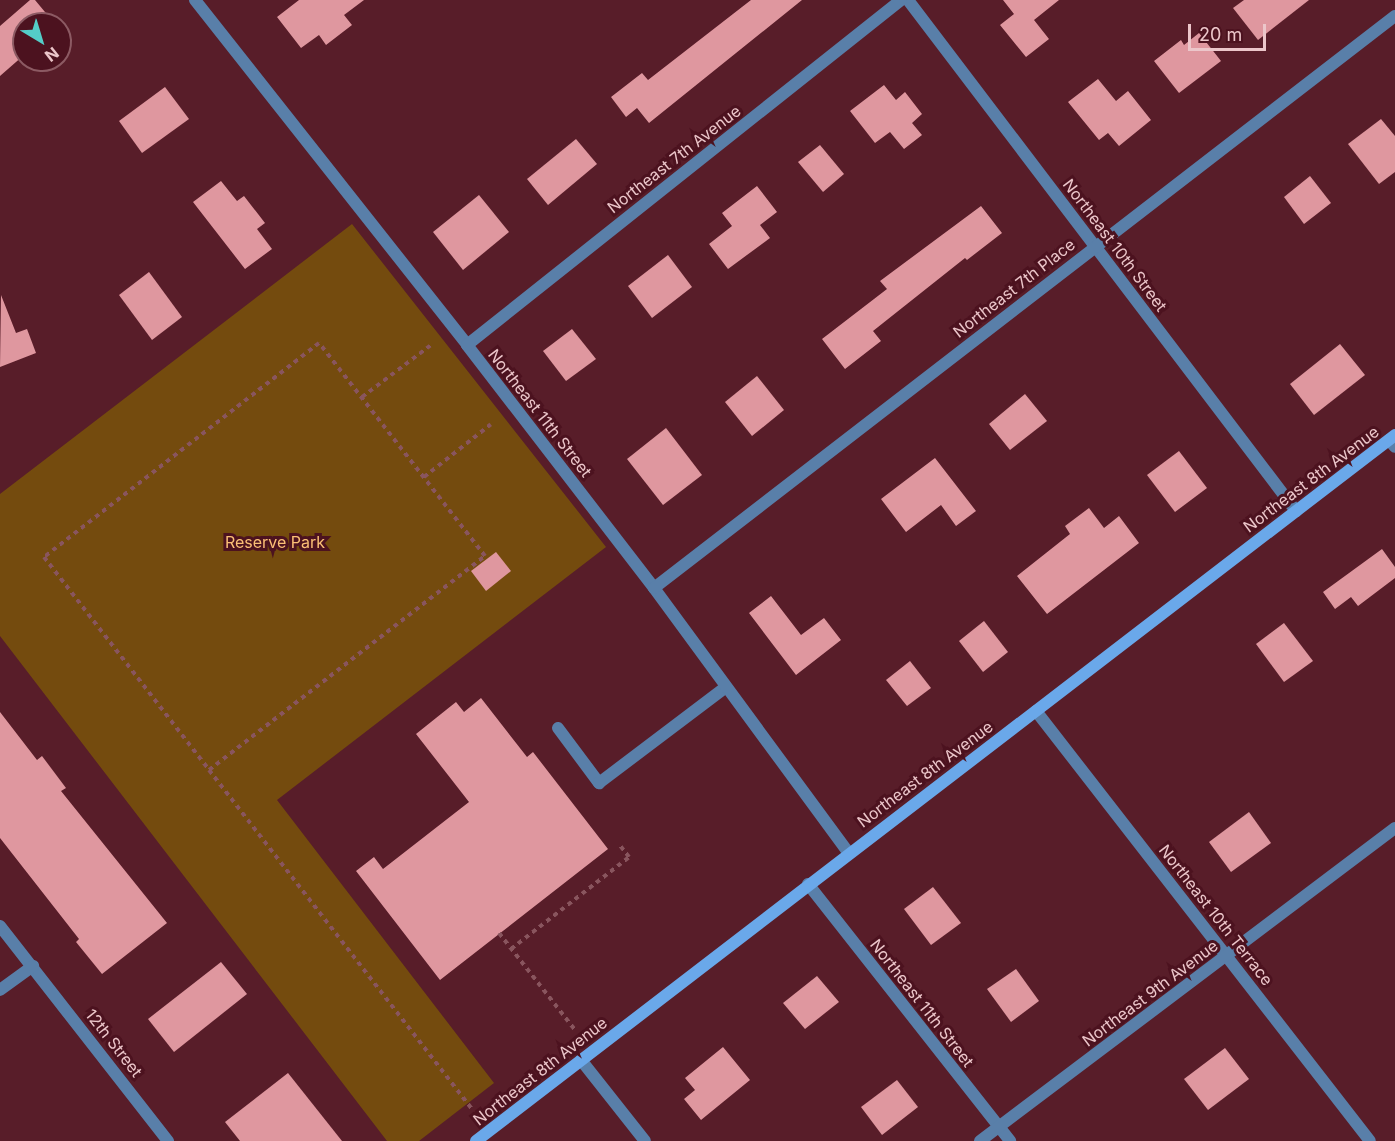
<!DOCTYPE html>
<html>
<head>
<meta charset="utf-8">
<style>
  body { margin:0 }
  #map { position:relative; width:1395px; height:1141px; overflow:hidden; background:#581d29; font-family:Inter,sans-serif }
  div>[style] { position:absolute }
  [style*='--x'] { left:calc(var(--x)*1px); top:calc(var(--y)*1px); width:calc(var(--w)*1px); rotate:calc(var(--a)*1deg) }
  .green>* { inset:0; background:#744b0e }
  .building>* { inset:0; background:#df979f }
  .path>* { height:4px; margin-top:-2px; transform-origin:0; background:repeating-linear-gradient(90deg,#89555e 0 4.5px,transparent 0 9px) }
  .lane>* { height:12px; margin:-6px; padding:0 6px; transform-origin:6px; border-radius:6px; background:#597fa9 }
  .street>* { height:12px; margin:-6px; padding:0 6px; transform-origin:6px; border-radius:6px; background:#597fa9 }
  .secondary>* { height:12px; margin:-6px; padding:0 6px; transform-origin:6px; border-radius:6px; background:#6aa8ea }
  span { translate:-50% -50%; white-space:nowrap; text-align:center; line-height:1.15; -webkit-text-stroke:6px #4c121f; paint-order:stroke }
  .street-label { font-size:16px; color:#ecc6ca }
  .park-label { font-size:16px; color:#fbc076 }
  .north { position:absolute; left:12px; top:12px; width:60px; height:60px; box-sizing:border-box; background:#4c121f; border:2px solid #8c5a63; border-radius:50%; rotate:142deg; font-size:16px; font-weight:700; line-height:24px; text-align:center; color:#ecc6ca }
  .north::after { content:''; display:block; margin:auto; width:21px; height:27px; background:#54cdc8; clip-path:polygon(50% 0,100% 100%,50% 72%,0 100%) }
  .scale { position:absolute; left:1188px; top:24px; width:78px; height:27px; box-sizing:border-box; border:3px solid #ecc6ca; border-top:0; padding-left:8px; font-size:18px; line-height:21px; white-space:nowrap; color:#ecc6ca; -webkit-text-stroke:4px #4c121f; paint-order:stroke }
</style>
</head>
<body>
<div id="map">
  <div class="green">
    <div style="clip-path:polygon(352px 224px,606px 547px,277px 800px,494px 1083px,419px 1141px,387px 1141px,0 636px,0 494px)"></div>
  </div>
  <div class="building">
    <div style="clip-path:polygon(30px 0,35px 0,55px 24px,24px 24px,24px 55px,0 76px,0 26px)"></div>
    <div style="clip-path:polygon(299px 0,364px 0,344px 15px,352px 25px,326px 45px,319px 35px,301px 48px,277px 17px)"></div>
    <div style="clip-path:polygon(751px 0,802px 0,649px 123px,637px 108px,626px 117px,611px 97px,642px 73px,648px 80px)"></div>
    <div style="clip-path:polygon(1003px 0,1059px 0,1034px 20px,1049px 39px,1026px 57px,1000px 25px,1014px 14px)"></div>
    <div style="clip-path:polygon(1244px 0,1309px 0,1258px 40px,1233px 8px)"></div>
    <div style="clip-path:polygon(1199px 33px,1221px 61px,1179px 93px,1154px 61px,1181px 40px,1184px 45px)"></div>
    <div style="clip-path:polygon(1098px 79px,1116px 101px,1128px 91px,1151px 120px,1119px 146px,1108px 133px,1099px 140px,1068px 102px)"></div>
    <div style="clip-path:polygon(884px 85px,896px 100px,905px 92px,922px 114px,912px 123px,922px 135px,904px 149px,890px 132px,875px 143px,850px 111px)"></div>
    <div style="clip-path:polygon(165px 87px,189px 119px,142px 153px,119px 121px)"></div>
    <div style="clip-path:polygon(1381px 119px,1395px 136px,1395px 172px,1379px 184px,1348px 144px)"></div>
    <div style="clip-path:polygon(576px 139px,597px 164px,548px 205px,527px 179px)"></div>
    <div style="clip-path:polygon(820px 145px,844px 174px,823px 192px,798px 162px)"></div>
    <div style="clip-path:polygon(1310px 176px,1331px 203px,1304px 224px,1284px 197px)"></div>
    <div style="clip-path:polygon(221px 181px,237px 201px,244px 196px,265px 223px,257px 229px,272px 249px,245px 269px,193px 202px)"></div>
    <div style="clip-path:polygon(757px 186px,777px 212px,760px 225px,770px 238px,728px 269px,709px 244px,732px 226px,722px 213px)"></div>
    <div style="clip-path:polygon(479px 195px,509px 232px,463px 270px,433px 232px)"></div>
    <div style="clip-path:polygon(981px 206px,1002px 233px,967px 260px,965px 258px,873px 331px,881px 341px,845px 369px,822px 339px,887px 289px,880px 281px)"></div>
    <div style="clip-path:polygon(668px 255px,692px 287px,652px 318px,628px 286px)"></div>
    <div style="clip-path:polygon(149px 272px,182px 317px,152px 340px,119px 295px)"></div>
    <div style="clip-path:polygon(1px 295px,16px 333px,27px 329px,36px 353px,0 367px)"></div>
    <div style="clip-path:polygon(572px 329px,596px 359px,566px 381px,543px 351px)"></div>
    <div style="clip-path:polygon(1340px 344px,1365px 375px,1314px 415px,1290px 384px)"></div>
    <div style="clip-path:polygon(757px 376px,784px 410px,752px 436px,725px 402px)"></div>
    <div style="clip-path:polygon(1025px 394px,1047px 421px,1010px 450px,989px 424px)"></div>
    <div style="clip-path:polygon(666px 428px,702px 475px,663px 505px,627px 459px)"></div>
    <div style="clip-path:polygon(1179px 451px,1207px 488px,1175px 512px,1147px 475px)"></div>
    <div style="clip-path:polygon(935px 458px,976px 511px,956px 526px,941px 505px,906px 532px,881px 499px)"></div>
    <div style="clip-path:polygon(1089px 508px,1104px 528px,1119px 516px,1139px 543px,1047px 614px,1017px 576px,1070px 534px,1065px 526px)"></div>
    <div style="clip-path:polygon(1382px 549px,1395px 567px,1395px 578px,1358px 606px,1351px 597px,1335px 609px,1323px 592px)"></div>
    <div style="clip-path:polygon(496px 552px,511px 571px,486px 591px,471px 571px)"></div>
    <div style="clip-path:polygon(771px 596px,801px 635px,824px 618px,841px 640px,796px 675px,749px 613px)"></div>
    <div style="clip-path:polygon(984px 621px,1008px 652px,983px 672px,959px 641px)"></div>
    <div style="clip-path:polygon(1284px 623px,1313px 661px,1284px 682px,1256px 644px)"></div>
    <div style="clip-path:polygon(910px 661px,931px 688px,907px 706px,886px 680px)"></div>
    <div style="clip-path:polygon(481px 698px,527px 757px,533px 752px,608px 849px,440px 980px,356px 871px,374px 857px,383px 869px,469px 802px,416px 734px,456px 702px,464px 712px)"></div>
    <div style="clip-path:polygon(0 712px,37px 760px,42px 756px,66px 788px,61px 791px,167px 923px,102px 974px,76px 942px,79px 939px,0 838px)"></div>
    <div style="clip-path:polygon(1249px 812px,1271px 843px,1231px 872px,1209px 842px)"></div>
    <div style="clip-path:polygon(933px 887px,961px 923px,931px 945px,904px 909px)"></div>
    <div style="clip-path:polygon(221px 962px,247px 994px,174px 1052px,148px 1019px)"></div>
    <div style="clip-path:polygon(1016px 969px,1039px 1001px,1011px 1022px,987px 989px)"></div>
    <div style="clip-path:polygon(817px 976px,839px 1002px,805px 1029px,783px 1003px)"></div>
    <div style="clip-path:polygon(723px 1047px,750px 1080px,701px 1120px,684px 1099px,695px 1090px,685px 1078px)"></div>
    <div style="clip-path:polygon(1225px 1048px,1249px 1079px,1208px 1110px,1184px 1079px)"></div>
    <div style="clip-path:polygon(288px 1073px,342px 1141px,240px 1141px,225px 1122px)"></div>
    <div style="clip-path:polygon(897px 1080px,918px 1107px,882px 1135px,861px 1107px)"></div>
  </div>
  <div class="path">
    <div style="--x:362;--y:397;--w:86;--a:-37"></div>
    <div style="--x:424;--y:477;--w:85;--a:-38.3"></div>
    <div style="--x:209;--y:770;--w:349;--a:-37.8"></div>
    <div style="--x:485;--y:556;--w:270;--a:-127.9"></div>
    <div style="--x:319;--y:343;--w:348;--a:142.1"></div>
    <div style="--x:44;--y:557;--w:269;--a:52.2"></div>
    <div style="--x:209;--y:770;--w:429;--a:52.2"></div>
    <div style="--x:499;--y:933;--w:123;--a:51.9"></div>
    <div style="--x:511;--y:949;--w:150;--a:-37.9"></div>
    <div style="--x:629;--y:857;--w:16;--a:-128"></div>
  </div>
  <div class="lane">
    <div style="--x:558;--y:728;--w:69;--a:53.3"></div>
    <div style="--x:599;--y:783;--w:159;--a:-37.1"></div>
  </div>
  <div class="street">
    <div style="--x:195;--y:0;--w:439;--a:51.7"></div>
    <div style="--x:467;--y:345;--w:307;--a:52.4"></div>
    <div style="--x:654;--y:588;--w:329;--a:53.7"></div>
    <div style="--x:908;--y:0;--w:642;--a:52.79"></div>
    <div style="--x:467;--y:345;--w:554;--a:-38.48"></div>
    <div style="--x:1389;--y:440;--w:9;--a:49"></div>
    <div style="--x:654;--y:588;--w:936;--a:-37.67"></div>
    <div style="--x:1036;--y:711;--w:544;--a:52.16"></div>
    <div style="--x:808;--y:884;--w:327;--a:51.8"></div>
    <div style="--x:0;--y:926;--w:273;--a:52"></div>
    <div style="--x:0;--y:990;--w:41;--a:-36"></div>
    <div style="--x:581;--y:1060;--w:103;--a:51.7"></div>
    <div style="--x:980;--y:1141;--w:520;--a:-37.02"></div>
  </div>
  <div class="secondary">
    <div style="--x:476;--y:1141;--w:1159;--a:-37.53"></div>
  </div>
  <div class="street-label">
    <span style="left:674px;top:159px;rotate:-38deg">Northeast 7th Avenue</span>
    <span style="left:1115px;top:245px;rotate:53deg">Northeast 10th Street</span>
    <span style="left:1014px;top:288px;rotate:-38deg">Northeast 7th Place</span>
    <span style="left:540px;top:413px;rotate:52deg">Northeast 11th Street</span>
    <span style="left:1311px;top:479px;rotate:-37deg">Northeast 8th Avenue</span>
    <span style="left:925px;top:774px;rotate:-37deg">Northeast 8th Avenue</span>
    <span style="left:1216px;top:915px;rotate:52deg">Northeast 10th Terrace</span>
    <span style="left:1150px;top:993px;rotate:-37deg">Northeast 9th Avenue</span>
    <span style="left:922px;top:1003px;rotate:52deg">Northeast 11th Street</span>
    <span style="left:114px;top:1043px;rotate:52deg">12th Street</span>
    <span style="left:540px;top:1071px;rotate:-38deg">Northeast 8th Avenue</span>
  </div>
  <div class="park-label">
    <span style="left:275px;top:542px">Reserve Park</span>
  </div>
  <div class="north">N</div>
  <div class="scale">20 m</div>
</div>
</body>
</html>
